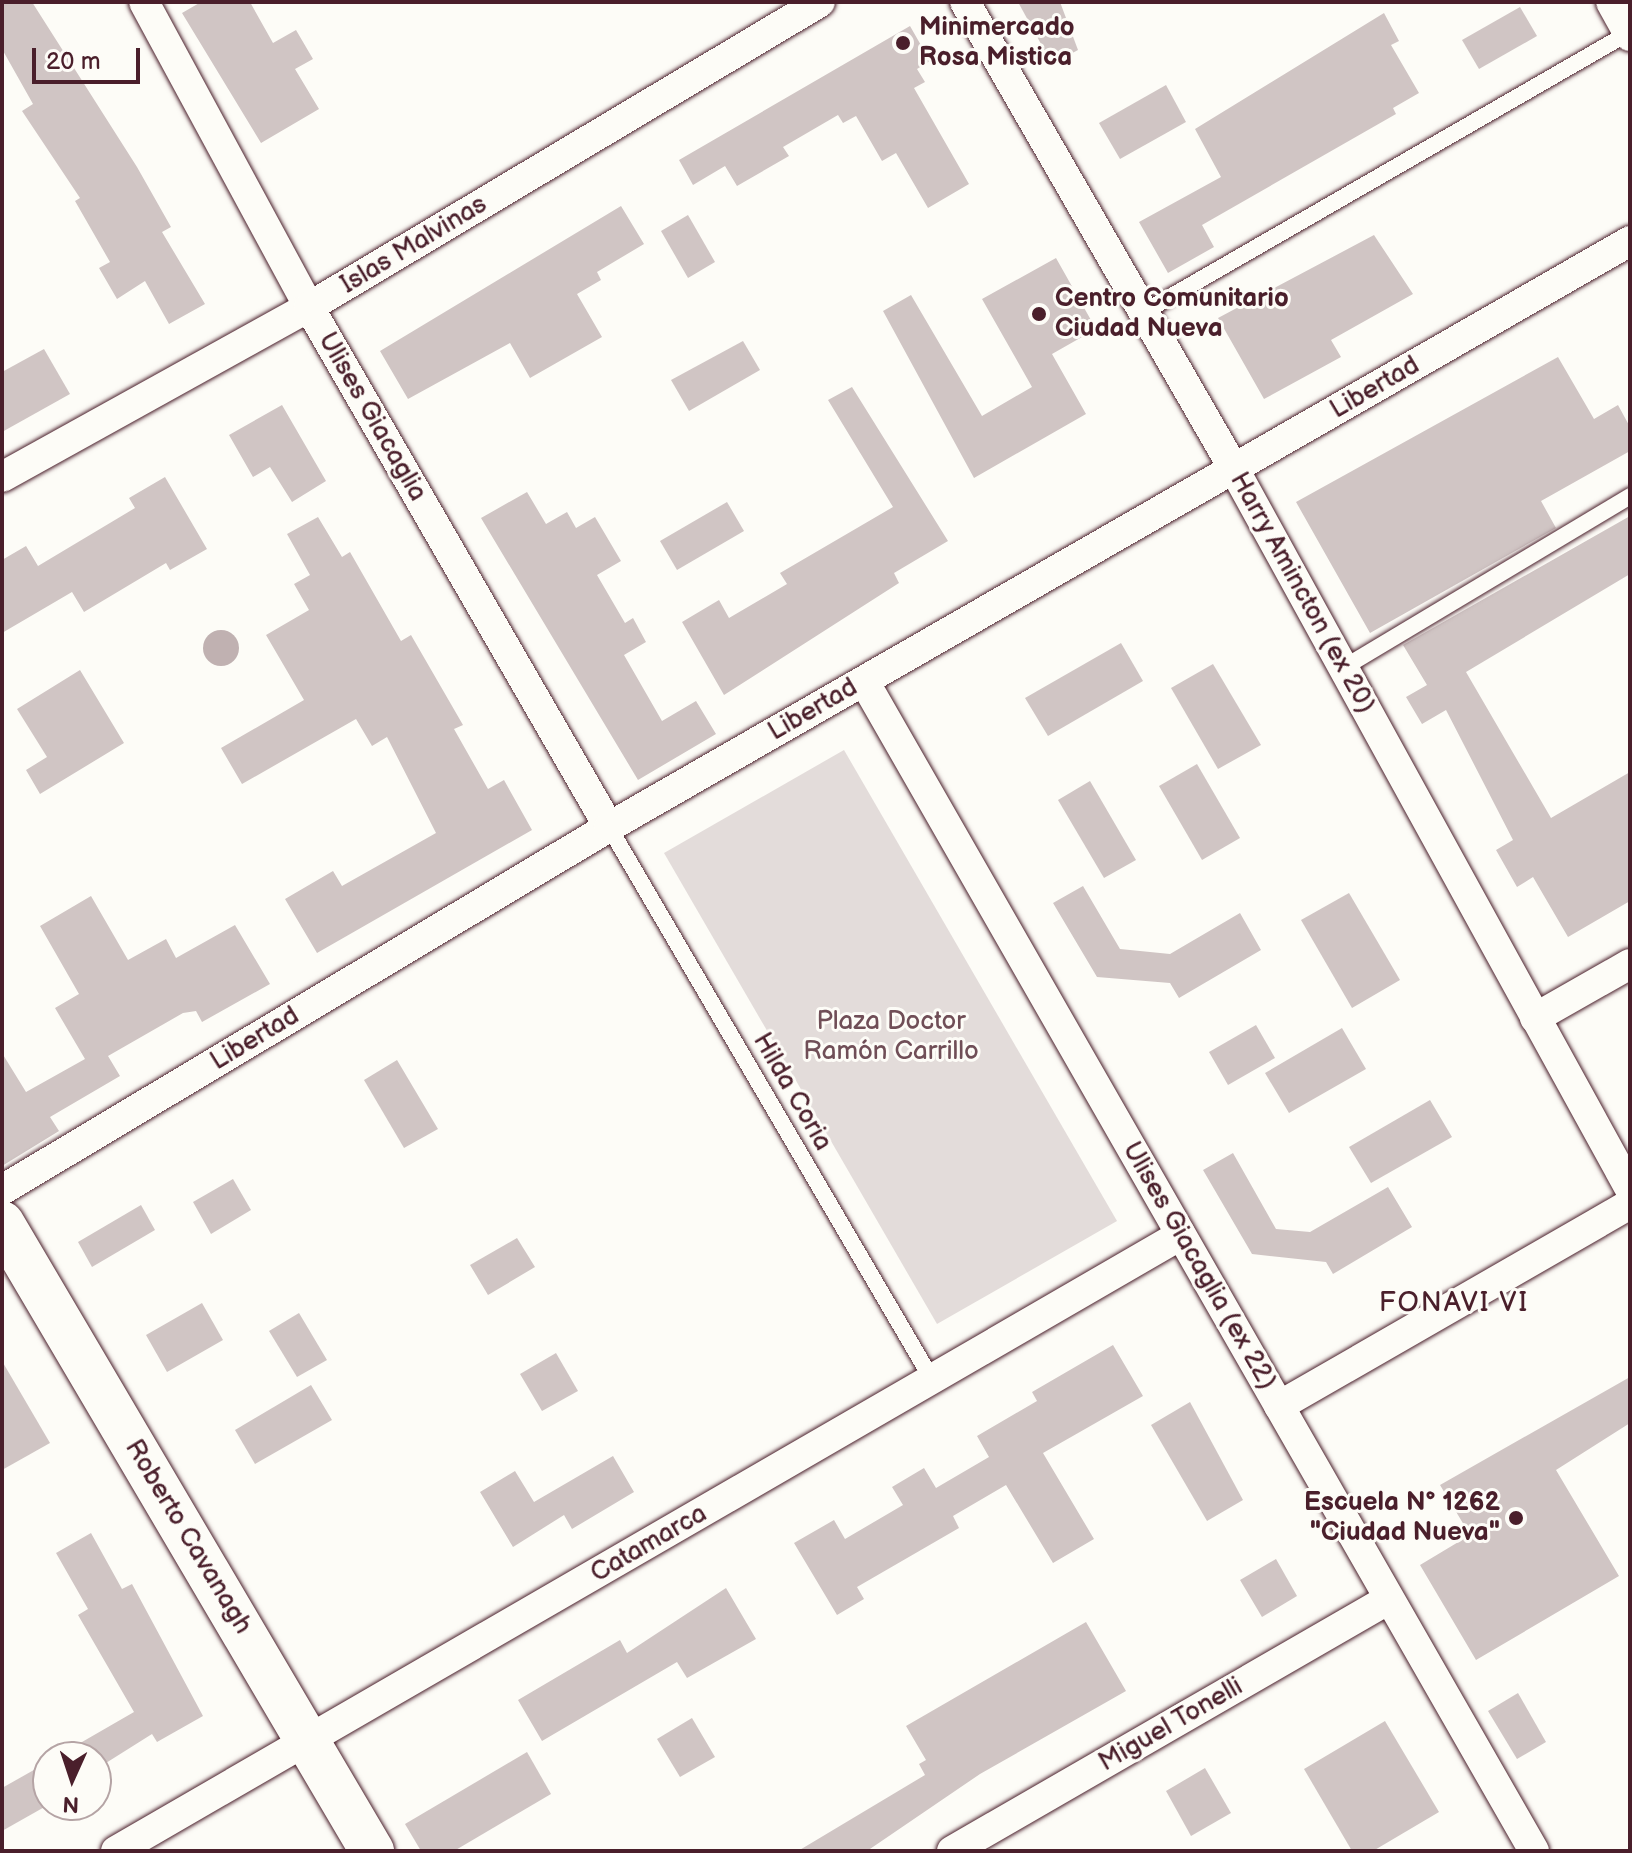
<!DOCTYPE html>
<html>
<head>
<meta charset="utf-8">
<style>
  body { margin:0 }
  #map { position:relative; width:1632px; height:1853px; overflow:hidden; background:#fdfcf7; font-family:"Balsamiq Sans",sans-serif }
  div>[style] { position:absolute }
  [style*='--x'] { left:calc(var(--x)*1px); top:calc(var(--y)*1px); width:calc(var(--w)*1px); rotate:calc(var(--a)*1deg) }
  .green>* { inset:0; background:#e3dcda }
  .water>* { inset:0; background:#c0b1b1 }
  .round { border-radius:50% }
  .building>* { inset:0; background:#d0c5c4 }
  .roads { filter:drop-shadow(0 0 2px #4a1f2b) drop-shadow(0 0 2px #4a1f2b) }
  .service>* { height:16px; margin:-8px; padding:0 8px; transform-origin:8px; border-radius:8px; background:#fdfcf7 }
  .minor>* { height:30px; margin:-15px; padding:0 15px; transform-origin:15px; border-radius:15px; background:#fdfcf7 }
  .secondary>* { height:44px; margin:-22px; padding:0 22px; transform-origin:22px; border-radius:22px; background:#fdfcf7 }
  .dots>* { width:22px; height:22px; translate:-50% -50%; box-sizing:border-box; border:4px solid #fdfcf7; border-radius:50% }
  span { translate:-50% -50%; white-space:nowrap; text-align:center; line-height:1.15; -webkit-text-stroke:6px #fdfcf7; paint-order:stroke }
  .poi-label { font-size:26px; color:#4a1f2b; font-weight:700 }
  .left { translate:0 -50%; text-align:left }
  .right { translate:-100% -50%; text-align:right }
  .street-label { font-size:26px; color:#4a1f2b }
  .park-label { font-size:26px; color:#704e57 }
  .neighbourhood-label { font-size:28px; color:#4a1f2b; letter-spacing:2px }
  .frame { position:absolute; inset:0; border:4px solid #4a1f2b; pointer-events:none }
  .north { position:absolute; left:32px; top:1741px; width:80px; height:80px; box-sizing:border-box; background:#fdfcf7; border:2px solid #b5a4a5; border-radius:50%; rotate:183deg; font-size:22px; font-weight:700; line-height:32px; text-align:center; color:#4a1f2b }
  .north::after { content:''; display:block; margin:auto; width:28px; height:36px; background:#4a1f2b; clip-path:polygon(50% 0,100% 100%,50% 72%,0 100%) }
  .scale { position:absolute; left:32px; top:48px; width:108px; height:36px; box-sizing:border-box; border:4px solid #4a1f2b; border-top:0; padding-left:10px; font-size:24px; line-height:28px; white-space:nowrap; color:#4a1f2b; -webkit-text-stroke:6px #fdfcf7; paint-order:stroke }
</style>
</head>
<body>
<div id="map">
  <div class="green">
    <div style="clip-path:polygon(844px 750px,1117px 1221px,937px 1324px,664px 853px)"></div>
  </div>
  <div class="water">
    <div class="round" style="left:203px;top:630px;width:36px;height:36px"></div>
  </div>
  <div class="building">
    <div style="clip-path:polygon(2px 2px,32px 2px,137px 167px,171px 227px,162px 232px,205px 304px,169px 324px,145px 281px,117px 299px,99px 268px,110px 262px,75px 201px,80px 198px,22px 111px,33px 104px,2px 49px)"></div>
    <div style="clip-path:polygon(201px 2px,250px 2px,273px 43px,296px 30px,313px 59px,295px 69px,319px 109px,261px 143px,182px 13px)"></div>
    <div style="clip-path:polygon(1018px 2px,1060px 2px,1078px 50px,1052px 64px)"></div>
    <div style="clip-path:polygon(1520px 7px,1537px 36px,1479px 69px,1462px 40px)"></div>
    <div style="clip-path:polygon(1384px 13px,1399px 41px,1391px 45px,1419px 93px,1393px 108px,1396px 114px,1202px 225px,1214px 247px,1168px 273px,1139px 222px,1221px 177px,1195px 129px)"></div>
    <div style="clip-path:polygon(910px 26px,930px 61px,917px 69px,925px 82px,914px 88px,969px 184px,928px 208px,896px 153px,882px 161px,856px 116px,843px 123px,838px 115px,783px 147px,789px 156px,737px 186px,725px 166px,693px 185px,679px 160px)"></div>
    <div style="clip-path:polygon(1166px 85px,1186px 122px,1120px 159px,1099px 123px)"></div>
    <div style="clip-path:polygon(621px 206px,644px 244px,597px 272px,601px 280px,577px 294px,602px 337px,530px 378px,510px 343px,408px 399px,380px 351px)"></div>
    <div style="clip-path:polygon(688px 215px,715px 262px,688px 278px,661px 231px)"></div>
    <div style="clip-path:polygon(1374px 235px,1413px 294px,1331px 340px,1341px 357px,1264px 399px,1218px 318px)"></div>
    <div style="clip-path:polygon(1056px 258px,1096px 329px,1052px 354px,1086px 414px,974px 478px,883px 311px,911px 295px,982px 416px,1032px 387px,982px 299px)"></div>
    <div style="clip-path:polygon(743px 341px,760px 370px,689px 411px,671px 380px)"></div>
    <div style="clip-path:polygon(44px 349px,70px 394px,2px 432px,2px 372px)"></div>
    <div style="clip-path:polygon(1558px 357px,1594px 419px,1618px 405px,1630px 427px,1630px 451px,1541px 501px,1556px 528px,1370px 633px,1296px 502px)"></div>
    <div style="clip-path:polygon(852px 387px,948px 541px,894px 573px,899px 583px,724px 695px,682px 622px,719px 600px,729px 618px,787px 584px,780px 573px,893px 507px,828px 400px)"></div>
    <div style="clip-path:polygon(282px 405px,326px 481px,292px 502px,270px 467px,253px 477px,229px 435px)"></div>
    <div style="clip-path:polygon(165px 477px,207px 549px,170px 570px,166px 563px,84px 612px,72px 592px,2px 633px,2px 560px,26px 546px,38px 566px,135px 508px,129px 498px)"></div>
    <div style="clip-path:polygon(527px 492px,546px 524px,567px 512px,576px 528px,595px 517px,621px 561px,597px 575px,625px 623px,633px 618px,646px 642px,624px 655px,662px 721px,696px 701px,716px 734px,638px 780px,481px 518px)"></div>
    <div style="clip-path:polygon(727px 502px,744px 531px,677px 570px,660px 541px)"></div>
    <div style="clip-path:polygon(1630px 516px,1630px 574px,1466px 672px,1551px 818px,1630px 772px,1630px 901px,1568px 937px,1533px 877px,1517px 887px,1496px 850px,1513px 840px,1446px 710px,1422px 724px,1406px 697px,1427px 685px,1403px 645px)"></div>
    <div style="clip-path:polygon(318px 517px,342px 557px,350px 552px,401px 641px,411px 635px,463px 725px,454px 729px,488px 789px,504px 780px,532px 830px,317px 953px,285px 899px,333px 871px,342px 886px,436px 833px,387px 737px,372px 746px,356px 719px,242px 784px,221px 748px,304px 700px,266px 635px,309px 610px,294px 584px,310px 575px,287px 534px)"></div>
    <div style="clip-path:polygon(1121px 643px,1143px 681px,1048px 736px,1025px 698px)"></div>
    <div style="clip-path:polygon(1213px 664px,1261px 745px,1218px 769px,1171px 688px)"></div>
    <div style="clip-path:polygon(80px 670px,124px 743px,40px 794px,26px 770px,47px 757px,17px 709px)"></div>
    <div style="clip-path:polygon(1197px 764px,1240px 838px,1202px 860px,1159px 786px)"></div>
    <div style="clip-path:polygon(1090px 781px,1136px 860px,1104px 878px,1058px 800px)"></div>
    <div style="clip-path:polygon(1083px 886px,1120px 949px,1170px 954px,1240px 913px,1261px 950px,1179px 998px,1170px 983px,1097px 977px,1053px 903px)"></div>
    <div style="clip-path:polygon(1349px 893px,1400px 980px,1352px 1008px,1301px 920px)"></div>
    <div style="clip-path:polygon(91px 896px,128px 960px,166px 939px,176px 958px,235px 925px,270px 984px,202px 1022px,196px 1011px,183px 1013px,108px 1056px,120px 1076px,50px 1117px,59px 1131px,2px 1166px,2px 1053px,26px 1092px,85px 1059px,55px 1008px,79px 994px,40px 926px)"></div>
    <div style="clip-path:polygon(1256px 1025px,1275px 1058px,1228px 1085px,1209px 1052px)"></div>
    <div style="clip-path:polygon(1342px 1028px,1366px 1069px,1289px 1113px,1265px 1073px)"></div>
    <div style="clip-path:polygon(397px 1060px,438px 1129px,404px 1148px,364px 1080px)"></div>
    <div style="clip-path:polygon(1430px 1100px,1452px 1137px,1371px 1183px,1349px 1147px)"></div>
    <div style="clip-path:polygon(1233px 1153px,1276px 1229px,1310px 1232px,1388px 1187px,1412px 1227px,1333px 1274px,1326px 1262px,1252px 1254px,1203px 1170px)"></div>
    <div style="clip-path:polygon(233px 1179px,251px 1210px,211px 1234px,193px 1202px)"></div>
    <div style="clip-path:polygon(141px 1205px,155px 1230px,92px 1267px,78px 1242px)"></div>
    <div style="clip-path:polygon(517px 1238px,535px 1267px,488px 1295px,470px 1265px)"></div>
    <div style="clip-path:polygon(202px 1303px,223px 1340px,167px 1372px,146px 1335px)"></div>
    <div style="clip-path:polygon(299px 1313px,327px 1360px,297px 1377px,269px 1331px)"></div>
    <div style="clip-path:polygon(1113px 1345px,1143px 1396px,1043px 1453px,1094px 1539px,1053px 1563px,1006px 1485px,953px 1516px,959px 1528px,857px 1587px,864px 1599px,837px 1615px,794px 1543px,834px 1520px,845px 1539px,903px 1505px,892px 1487px,924px 1468px,936px 1488px,989px 1457px,977px 1436px,1037px 1401px,1032px 1392px)"></div>
    <div style="clip-path:polygon(556px 1353px,578px 1391px,542px 1411px,520px 1374px)"></div>
    <div style="clip-path:polygon(2px 1361px,50px 1443px,2px 1470px)"></div>
    <div style="clip-path:polygon(1630px 1377px,1630px 1423px,1556px 1470px,1619px 1576px,1476px 1660px,1420px 1565px,1470px 1535px,1440px 1485px)"></div>
    <div style="clip-path:polygon(311px 1385px,332px 1420px,255px 1464px,235px 1430px)"></div>
    <div style="clip-path:polygon(1190px 1402px,1243px 1500px,1207px 1521px,1151px 1425px)"></div>
    <div style="clip-path:polygon(613px 1456px,634px 1492px,572px 1529px,564px 1515px,513px 1547px,480px 1492px,515px 1471px,534px 1502px)"></div>
    <div style="clip-path:polygon(91px 1533px,122px 1589px,132px 1584px,203px 1716px,157px 1742px,152px 1734px,98px 1768px,96px 1778px,96px 1757px,56px 1757px,134px 1712px,78px 1615px,88px 1609px,56px 1553px)"></div>
    <div style="clip-path:polygon(1276px 1559px,1297px 1596px,1262px 1617px,1240px 1580px)"></div>
    <div style="clip-path:polygon(726px 1588px,756px 1639px,687px 1678px,677px 1662px,542px 1741px,518px 1700px,620px 1640px,627px 1653px)"></div>
    <div style="clip-path:polygon(1086px 1622px,1126px 1691px,980px 1774px,867px 1851px,798px 1851px,925px 1775px,919px 1764px,926px 1760px,906px 1726px)"></div>
    <div style="clip-path:polygon(1518px 1693px,1546px 1742px,1517px 1759px,1488px 1711px)"></div>
    <div style="clip-path:polygon(692px 1718px,715px 1757px,680px 1777px,657px 1739px)"></div>
    <div style="clip-path:polygon(1385px 1721px,1439px 1812px,1373px 1851px,1352px 1851px,1304px 1769px)"></div>
    <div style="clip-path:polygon(527px 1752px,551px 1794px,454px 1851px,421px 1851px,405px 1824px)"></div>
    <div style="clip-path:polygon(48px 1762px,48px 1805px,2px 1831px,2px 1788px)"></div>
    <div style="clip-path:polygon(1205px 1768px,1231px 1813px,1191px 1836px,1166px 1791px)"></div>
  </div>
  <div class="roads">
    <div class="service">
      <div style="--x:1144;--y:312;--w:561;--a:-29.95"></div>
      <div style="--x:1343;--y:668;--w:335;--a:-30.9"></div>
      <div style="--x:609;--y:827;--w:642;--a:59.68"></div>
    </div>
    <div class="minor">
      <div style="--x:144;--y:2;--w:347;--a:61.6"></div>
      <div style="--x:309;--y:307;--w:600;--a:60.02"></div>
      <div style="--x:965;--y:2;--w:539;--a:60.06"></div>
      <div style="--x:1234;--y:469;--w:822;--a:61.19"></div>
      <div style="--x:1611;--y:2;--w:39;--a:61"></div>
      <div style="--x:2;--y:477;--w:351;--a:-29"></div>
      <div style="--x:309;--y:307;--w:595;--a:-30.83"></div>
      <div style="--x:864;--y:681;--w:1348;--a:60.2"></div>
      <div style="--x:1535;--y:1018;--w:109;--a:-29.6"></div>
      <div style="--x:2;--y:1190;--w:707;--a:-30.88"></div>
      <div style="--x:609;--y:827;--w:1177;--a:-29.85"></div>
      <div style="--x:1279;--y:1406;--w:405;--a:-29.9"></div>
      <div style="--x:116;--y:1851;--w:1230;--a:-30.05"></div>
      <div style="--x:952;--y:1851;--w:504;--a:-29.97"></div>
    </div>
    <div class="secondary">
      <div style="--x:2;--y:1223;--w:729;--a:59.49"></div>
    </div>
  </div>
  <div class="dots">
    <div style="left:903px;top:43px;background:#4a1f2b"></div>
    <div style="left:1039px;top:314px;background:#4a1f2b"></div>
    <div style="left:1516px;top:1518px;background:#4a1f2b"></div>
  </div>
  <div class="poi-label">
    <span class="left" style="left:919px;top:43px">Minimercado<br>Rosa Mistica</span>
    <span class="left" style="left:1055px;top:314px">Centro Comunitario<br>Ciudad Nueva</span>
    <span class="right" style="left:1500px;top:1518px">Escuela N° 1262<br>"Ciudad Nueva"</span>
  </div>
  <div class="street-label">
    <span style="left:414px;top:245px;rotate:-31deg">Islas Malvinas</span>
    <span style="left:1375px;top:388px;rotate:-30deg">Libertad</span>
    <span style="left:372px;top:417px;rotate:60deg">Ulises Giacaglia</span>
    <span style="left:1302px;top:593px;rotate:61deg">Harry Amincton (ex 20)</span>
    <span style="left:813px;top:710px;rotate:-30deg">Libertad</span>
    <span style="left:255px;top:1039px;rotate:-31deg">Libertad</span>
    <span style="left:792px;top:1092px;rotate:60deg">Hilda Coria</span>
    <span style="left:1199px;top:1266px;rotate:60deg">Ulises Giacaglia (ex 22)</span>
    <span style="left:188px;top:1537px;rotate:59deg">Roberto Cavanagh</span>
    <span style="left:649px;top:1544px;rotate:-30deg">Catamarca</span>
    <span style="left:1171px;top:1725px;rotate:-30deg">Miguel Tonelli</span>
  </div>
  <div class="park-label">
    <span style="left:891px;top:1037px">Plaza Doctor<br>Ramón Carrillo</span>
  </div>
  <div class="neighbourhood-label">
    <span style="left:1454px;top:1303px">FONAVI VI</span>
  </div>
  <div class="frame"></div>
  <div class="north">N</div>
  <div class="scale">20 m</div>
</div>
</body>
</html>
